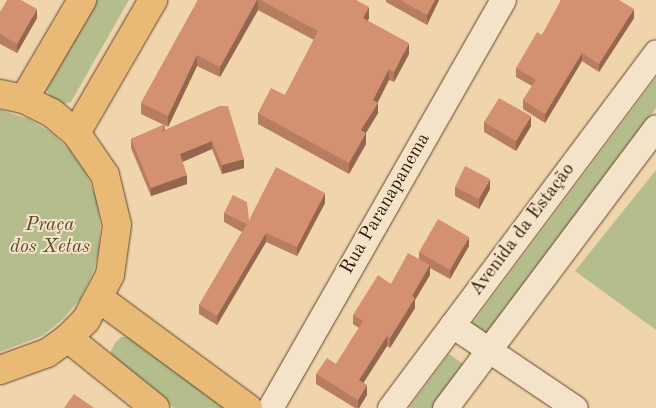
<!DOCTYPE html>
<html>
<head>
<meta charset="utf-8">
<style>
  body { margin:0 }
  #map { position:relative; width:656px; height:408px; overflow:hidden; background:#f0d4ac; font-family:"Old Standard TT",serif }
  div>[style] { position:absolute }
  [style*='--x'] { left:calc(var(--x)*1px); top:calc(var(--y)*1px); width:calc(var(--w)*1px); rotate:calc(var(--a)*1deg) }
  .green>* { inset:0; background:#b6bd8c }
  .roads { filter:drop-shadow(0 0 1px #5f442b) drop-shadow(0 0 1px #5f442b) }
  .minor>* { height:25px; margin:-12.5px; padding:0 12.5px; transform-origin:12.5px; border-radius:12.5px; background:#f5e3c9 }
  .major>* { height:28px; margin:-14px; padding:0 14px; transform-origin:14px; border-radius:14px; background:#e8ba76 }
  .wall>* { inset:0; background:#b67d61 }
  .shaded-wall>* { inset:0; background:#94664f }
  .building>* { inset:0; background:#d49171 }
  span { translate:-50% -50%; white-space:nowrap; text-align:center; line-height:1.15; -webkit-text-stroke:4px #f5e3c9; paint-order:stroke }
  .street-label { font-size:19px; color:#2f1400 }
  .park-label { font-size:19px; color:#58472a; font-style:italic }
</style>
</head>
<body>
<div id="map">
  <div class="green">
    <div style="clip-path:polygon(97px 0,129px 0,71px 102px,64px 104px,54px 102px,46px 89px)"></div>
    <div style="clip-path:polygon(656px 78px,656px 108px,483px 338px,469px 328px)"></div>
    <div style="clip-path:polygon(0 110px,29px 119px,52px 133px,71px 151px,86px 173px,96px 198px,100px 223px,99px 250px,92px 275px,80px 299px,63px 319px,42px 336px,0 352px)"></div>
    <div style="clip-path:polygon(656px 170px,656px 330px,575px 271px)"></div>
    <div style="clip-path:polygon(130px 336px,225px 408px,174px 408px,111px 359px,111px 351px,115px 343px,121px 337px)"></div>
    <div style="clip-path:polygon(449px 354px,466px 366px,435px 408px,409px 408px)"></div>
  </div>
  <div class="roads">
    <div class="minor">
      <div style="--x:452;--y:325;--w:148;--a:34"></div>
      <div style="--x:270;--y:408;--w:470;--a:-60.3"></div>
      <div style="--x:390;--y:408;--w:444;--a:-53.2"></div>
      <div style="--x:445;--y:408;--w:351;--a:-53.1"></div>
    </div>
    <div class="major">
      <div style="--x:0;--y:94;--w:25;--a:12"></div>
      <div style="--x:24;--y:99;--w:31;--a:27"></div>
      <div style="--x:52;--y:113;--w:31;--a:40"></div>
      <div style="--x:76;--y:133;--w:51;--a:55.4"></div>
      <div style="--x:105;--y:175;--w:51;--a:76.5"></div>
      <div style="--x:117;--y:225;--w:50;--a:98"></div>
      <div style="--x:110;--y:275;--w:51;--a:118.1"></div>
      <div style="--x:86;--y:320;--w:25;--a:135"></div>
      <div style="--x:68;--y:338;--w:26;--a:144"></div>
      <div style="--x:47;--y:353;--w:50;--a:160.1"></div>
      <div style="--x:24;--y:99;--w:115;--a:-59.6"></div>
      <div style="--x:76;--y:133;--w:154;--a:-59.9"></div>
      <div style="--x:100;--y:299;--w:184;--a:36.4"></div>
      <div style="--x:68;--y:338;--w:112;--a:38.8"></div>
    </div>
  </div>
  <div class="wall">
    <div style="clip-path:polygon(198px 0,356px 0,369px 18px,368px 21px,409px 54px,394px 82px,389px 80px,377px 103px,378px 113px,366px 133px,366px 144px,349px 174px,258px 124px,258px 113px,285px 95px,314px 40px,258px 10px,220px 77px,197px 66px,168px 127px,165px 125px,165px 130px,220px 106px,244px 168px,222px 174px,212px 149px,182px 162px,187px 184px,151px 196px,131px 148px,131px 139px,164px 125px,141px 114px,141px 103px)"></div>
    <div style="clip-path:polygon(386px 0,439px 0,427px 25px,386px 2px)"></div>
    <div style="clip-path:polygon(560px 0,619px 0,634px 18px,599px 72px,582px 61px,545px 123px,523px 109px,523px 100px,532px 86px,516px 77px,516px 68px,542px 35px,561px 1px)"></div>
    <div style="clip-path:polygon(0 12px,37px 18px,17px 53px,0 44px)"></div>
    <div style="clip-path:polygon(484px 122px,531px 126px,516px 151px,484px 132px)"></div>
    <div style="clip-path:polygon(455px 187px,490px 189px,479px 209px,455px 196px)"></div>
    <div style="clip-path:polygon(325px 203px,297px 256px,266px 242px,217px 325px,199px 314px,199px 305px,242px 232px,224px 222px,224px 213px,249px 220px)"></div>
    <div style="clip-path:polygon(469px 246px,450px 279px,430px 268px,430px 275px,415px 300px,415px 308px,390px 348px,387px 346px,363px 383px,367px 395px,359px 408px,355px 408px,316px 384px,316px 374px,336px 364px,359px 328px,353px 324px,353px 315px,391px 284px,419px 259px,419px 252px)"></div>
  </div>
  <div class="shaded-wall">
    <div style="clip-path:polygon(257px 0,258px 0,258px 10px,220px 77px,220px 67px)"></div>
    <div style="clip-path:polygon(435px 0,439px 0,427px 25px,427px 15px)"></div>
    <div style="clip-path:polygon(369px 7px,369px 18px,363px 29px,363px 18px)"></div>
    <div style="clip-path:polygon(37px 9px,37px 18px,17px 53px,17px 44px)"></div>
    <div style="clip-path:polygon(634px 9px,634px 18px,599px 72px,599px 64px)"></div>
    <div style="clip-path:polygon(409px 43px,409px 54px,394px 82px,394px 72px)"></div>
    <div style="clip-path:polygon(582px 53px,582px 61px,545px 123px,545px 114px)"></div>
    <div style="clip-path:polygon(197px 55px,197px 66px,168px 127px,168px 116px)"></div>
    <div style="clip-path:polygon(389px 69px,389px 80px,377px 104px,378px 103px,378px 113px,361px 141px,361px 130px,373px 100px)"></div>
    <div style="clip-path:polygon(531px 116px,531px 126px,516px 151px,516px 141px)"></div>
    <div style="clip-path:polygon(366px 133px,366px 144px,349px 174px,349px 163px)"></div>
    <div style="clip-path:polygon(212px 141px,212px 149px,180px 163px,180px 154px)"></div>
    <div style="clip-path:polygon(244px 159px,244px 168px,222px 174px,222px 165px)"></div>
    <div style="clip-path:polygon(187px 175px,187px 184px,151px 196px,151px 188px)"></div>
    <div style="clip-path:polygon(490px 179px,490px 189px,479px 209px,479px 199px)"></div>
    <div style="clip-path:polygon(325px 193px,325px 203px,297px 256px,297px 247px)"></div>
    <div style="clip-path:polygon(266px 233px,266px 242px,217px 325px,217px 316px)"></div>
    <div style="clip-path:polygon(469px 237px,469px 246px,450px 279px,450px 270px)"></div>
    <div style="clip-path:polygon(430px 265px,430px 275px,415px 300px,415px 308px,390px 348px,390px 338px,412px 296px)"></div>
    <div style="clip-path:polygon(387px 336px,387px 346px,359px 390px,359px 380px)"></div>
    <div style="clip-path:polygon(367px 385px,367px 395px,359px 408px,358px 408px,358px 400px)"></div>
  </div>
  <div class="building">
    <div style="clip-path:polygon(7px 0,21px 0,37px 9px,17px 44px,0 34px,0 12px)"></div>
    <div style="clip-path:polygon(198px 0,257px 0,220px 67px,197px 55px,168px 116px,141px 103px)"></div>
    <div style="clip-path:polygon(260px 0,356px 0,369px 7px,363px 18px,409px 43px,394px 72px,389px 69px,373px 100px,378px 103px,361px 130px,366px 133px,349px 163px,258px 113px,271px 88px,285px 95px,318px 31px)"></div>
    <div style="clip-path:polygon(400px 0,435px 0,427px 15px)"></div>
    <div style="clip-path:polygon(561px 0,619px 0,634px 9px,599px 64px,582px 53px,545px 114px,523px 100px,536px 80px,516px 68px,537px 32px,542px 35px)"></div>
    <div style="clip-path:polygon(499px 98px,531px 116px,516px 141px,484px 122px)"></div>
    <div style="clip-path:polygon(220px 106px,228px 106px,244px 159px,222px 165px,212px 141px,180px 154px,187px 175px,151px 188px,131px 139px,165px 124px,161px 132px)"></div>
    <div style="clip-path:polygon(465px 166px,490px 179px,479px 199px,455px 187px)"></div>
    <div style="clip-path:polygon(276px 167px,325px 193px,297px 247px,266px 233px,217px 316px,199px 305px,247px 224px,224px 213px,233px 195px,247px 202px,249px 220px)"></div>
    <div style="clip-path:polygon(438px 219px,469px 237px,450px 270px,419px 252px)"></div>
    <div style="clip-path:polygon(408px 253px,430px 265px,412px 296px,415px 298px,390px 338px,387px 336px,359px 380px,367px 385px,358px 400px,316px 374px,327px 358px,336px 364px,363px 321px,353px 315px,378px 275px,391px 284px)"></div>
    <div style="clip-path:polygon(74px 394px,94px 408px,64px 408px)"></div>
  </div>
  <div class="street-label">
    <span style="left:386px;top:204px;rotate:-60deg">Rua Paranapanema</span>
    <span style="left:523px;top:230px;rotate:-53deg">Avenida da Estação</span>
  </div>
  <div class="park-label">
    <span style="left:50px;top:237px">Praça<br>dos Xetas</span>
  </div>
</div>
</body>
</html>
